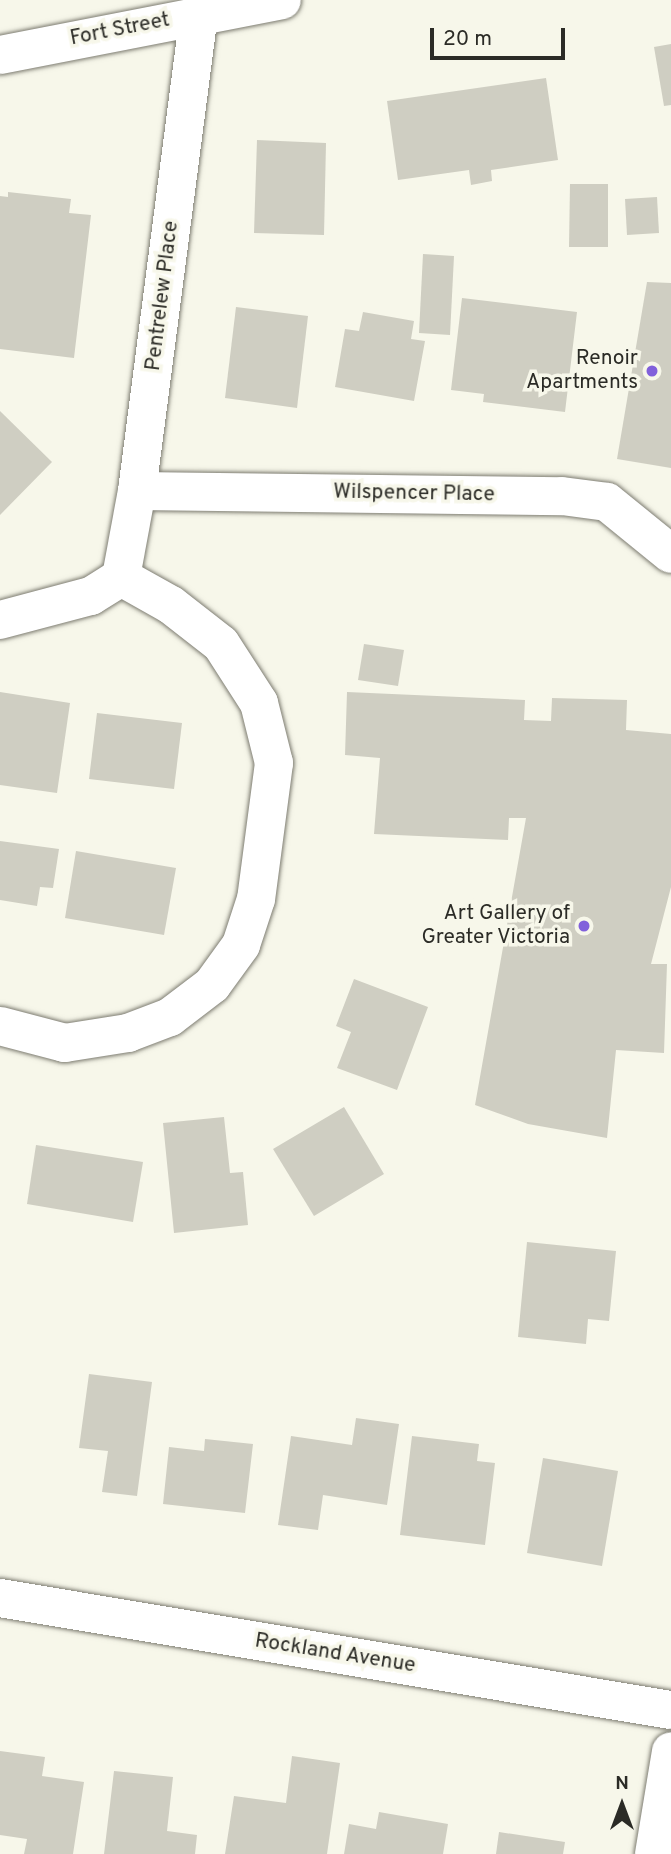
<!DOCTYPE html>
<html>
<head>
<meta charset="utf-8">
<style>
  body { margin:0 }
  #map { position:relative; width:671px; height:1854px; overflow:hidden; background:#f7f7ea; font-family:Overpass,sans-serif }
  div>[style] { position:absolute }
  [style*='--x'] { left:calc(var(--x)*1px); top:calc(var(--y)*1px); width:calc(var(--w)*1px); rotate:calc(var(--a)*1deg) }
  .building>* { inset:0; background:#cfcec2 }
  .roads { filter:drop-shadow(0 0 2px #7d7c71) drop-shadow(0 0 2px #7d7c71) }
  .street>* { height:38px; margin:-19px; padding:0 19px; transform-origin:19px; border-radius:19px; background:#fff }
  .secondary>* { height:38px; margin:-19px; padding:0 19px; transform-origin:19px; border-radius:19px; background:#fff }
  .dots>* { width:19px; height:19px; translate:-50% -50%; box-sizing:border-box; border:4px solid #f7f7ea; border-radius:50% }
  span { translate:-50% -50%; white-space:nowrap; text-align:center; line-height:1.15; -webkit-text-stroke:7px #f7f7ea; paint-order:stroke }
  .street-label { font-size:21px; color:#2b2b26 }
  .poi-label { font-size:21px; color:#2b2b26 }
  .right { translate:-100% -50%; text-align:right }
  .north { position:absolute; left:587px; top:1770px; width:70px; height:70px; -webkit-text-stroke:5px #f7f7ea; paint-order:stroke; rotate:0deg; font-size:19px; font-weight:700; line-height:28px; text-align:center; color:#2b2b26 }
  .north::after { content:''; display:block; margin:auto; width:24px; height:32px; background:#2b2b26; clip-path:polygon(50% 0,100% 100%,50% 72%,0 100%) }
  .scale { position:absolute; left:430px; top:28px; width:135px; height:32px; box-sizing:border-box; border:4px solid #2b2b26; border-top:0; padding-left:9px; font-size:21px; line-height:24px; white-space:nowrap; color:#2b2b26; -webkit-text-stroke:5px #f7f7ea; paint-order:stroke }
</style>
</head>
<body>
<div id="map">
  <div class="building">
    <div style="clip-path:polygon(671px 44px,671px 105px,664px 106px,654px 47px)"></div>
    <div style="clip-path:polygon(546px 78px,558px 160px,491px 170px,492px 181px,471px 185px,469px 170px,398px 180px,387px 101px)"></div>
    <div style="clip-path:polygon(257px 140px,326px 143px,324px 235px,254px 233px)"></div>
    <div style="clip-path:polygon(570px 184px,608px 184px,608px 247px,569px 247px)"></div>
    <div style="clip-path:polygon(8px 192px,71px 199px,69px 213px,91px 215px,74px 358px,0 349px,0 196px,8px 197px)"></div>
    <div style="clip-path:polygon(657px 197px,659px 233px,627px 235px,625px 199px)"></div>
    <div style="clip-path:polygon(423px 254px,454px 256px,450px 335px,419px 333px)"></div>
    <div style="clip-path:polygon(647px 282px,671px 283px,671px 468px,617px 459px)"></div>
    <div style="clip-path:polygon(462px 298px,577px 312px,565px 412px,483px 402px,484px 394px,451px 390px)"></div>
    <div style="clip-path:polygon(236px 307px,308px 316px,297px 408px,225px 398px)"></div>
    <div style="clip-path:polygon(363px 312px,414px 321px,411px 339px,425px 341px,414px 401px,335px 387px,345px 329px,359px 331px)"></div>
    <div style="clip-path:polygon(0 411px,52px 462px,0 515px)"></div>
    <div style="clip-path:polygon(364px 644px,404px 650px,398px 686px,358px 680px)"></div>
    <div style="clip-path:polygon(0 692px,70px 703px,57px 793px,0 785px)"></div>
    <div style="clip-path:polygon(347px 692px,525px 700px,524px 720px,551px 721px,552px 698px,627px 700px,626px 730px,671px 734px,671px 887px,651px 964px,667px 964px,664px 1053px,616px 1050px,607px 1138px,528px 1124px,475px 1105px,526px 818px,509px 818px,508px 840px,374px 834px,380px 758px,345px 755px)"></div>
    <div style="clip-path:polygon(97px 713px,182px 723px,174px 789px,89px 779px)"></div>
    <div style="clip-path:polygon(0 841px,59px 849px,53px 888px,40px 887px,37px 906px,0 900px)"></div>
    <div style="clip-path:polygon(76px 851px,176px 868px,164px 935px,65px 918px)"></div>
    <div style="clip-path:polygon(354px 979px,428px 1007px,397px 1090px,337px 1068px,351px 1032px,336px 1026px)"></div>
    <div style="clip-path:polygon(344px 1107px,384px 1174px,314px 1216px,273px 1149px)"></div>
    <div style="clip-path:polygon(224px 1117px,230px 1173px,243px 1172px,248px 1225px,174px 1233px,163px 1123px)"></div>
    <div style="clip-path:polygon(36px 1145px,143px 1162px,133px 1222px,27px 1204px)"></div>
    <div style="clip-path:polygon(527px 1242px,616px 1251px,609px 1321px,588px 1319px,586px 1344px,518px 1337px)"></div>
    <div style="clip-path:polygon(89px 1374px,152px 1382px,137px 1496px,102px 1492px,108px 1451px,79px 1448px)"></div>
    <div style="clip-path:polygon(356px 1418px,399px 1424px,387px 1505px,323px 1495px,318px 1530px,278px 1525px,291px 1436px,352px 1445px)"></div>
    <div style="clip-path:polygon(412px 1436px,479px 1444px,477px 1461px,495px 1463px,485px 1545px,400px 1535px)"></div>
    <div style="clip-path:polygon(205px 1439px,253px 1444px,245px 1513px,163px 1504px,169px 1447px,204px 1451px)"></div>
    <div style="clip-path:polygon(543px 1458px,618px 1471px,602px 1566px,527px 1553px)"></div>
    <div style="clip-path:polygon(0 1751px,45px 1757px,42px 1776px,84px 1782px,73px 1854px,24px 1854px,27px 1839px,0 1835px)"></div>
    <div style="clip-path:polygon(292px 1756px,340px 1763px,327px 1854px,225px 1854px,234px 1796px,286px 1803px)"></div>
    <div style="clip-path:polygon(114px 1771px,173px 1777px,167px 1831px,197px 1835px,195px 1854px,104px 1854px)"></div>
    <div style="clip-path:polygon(379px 1812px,448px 1824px,443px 1854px,344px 1854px,349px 1824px,376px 1829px)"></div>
    <div style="clip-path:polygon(499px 1832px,565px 1842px,563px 1854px,496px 1854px)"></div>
  </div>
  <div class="roads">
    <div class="street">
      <div style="--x:137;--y:491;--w:425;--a:0.7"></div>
      <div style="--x:562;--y:496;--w:45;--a:7.6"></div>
      <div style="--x:607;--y:502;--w:82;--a:39.1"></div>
      <div style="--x:121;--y:577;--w:87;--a:-79.5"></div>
      <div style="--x:137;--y:491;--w:480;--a:-82.6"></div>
      <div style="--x:0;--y:620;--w:94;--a:-14.8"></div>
      <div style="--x:91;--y:596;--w:36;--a:-32"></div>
      <div style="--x:121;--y:577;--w:57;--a:29.2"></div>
      <div style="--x:171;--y:605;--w:63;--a:38"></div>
      <div style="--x:221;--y:644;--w:70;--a:57.2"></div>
      <div style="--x:259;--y:703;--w:62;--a:76"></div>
      <div style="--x:274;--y:763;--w:137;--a:97.5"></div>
      <div style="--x:256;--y:899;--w:48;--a:108.1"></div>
      <div style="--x:241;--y:945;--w:49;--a:125.9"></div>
      <div style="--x:212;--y:985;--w:53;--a:142.7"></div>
      <div style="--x:170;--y:1017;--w:45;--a:159.1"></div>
      <div style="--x:128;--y:1033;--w:64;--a:171"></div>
      <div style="--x:65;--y:1043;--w:67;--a:-165.3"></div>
    </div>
    <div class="secondary">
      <div style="--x:0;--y:55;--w:287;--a:-11"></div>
      <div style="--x:0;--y:1598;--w:680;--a:9.48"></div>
      <div style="--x:654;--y:1854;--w:104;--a:-80.6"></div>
    </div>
  </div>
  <div class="dots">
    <div style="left:652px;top:371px;background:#8160db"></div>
    <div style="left:584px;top:926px;background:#8160db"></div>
  </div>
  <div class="street-label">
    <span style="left:120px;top:30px;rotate:-11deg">Fort Street</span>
    <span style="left:163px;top:296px;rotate:-83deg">Pentrelew Place</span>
    <span style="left:414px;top:494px;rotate:1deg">Wilspencer Place</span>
    <span style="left:335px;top:1654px;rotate:9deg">Rockland Avenue</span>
  </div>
  <div class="poi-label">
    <span class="right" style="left:638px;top:371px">Renoir<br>Apartments</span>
    <span class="right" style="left:570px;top:926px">Art Gallery of<br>Greater Victoria</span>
  </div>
  <div class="north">N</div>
  <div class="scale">20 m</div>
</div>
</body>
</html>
